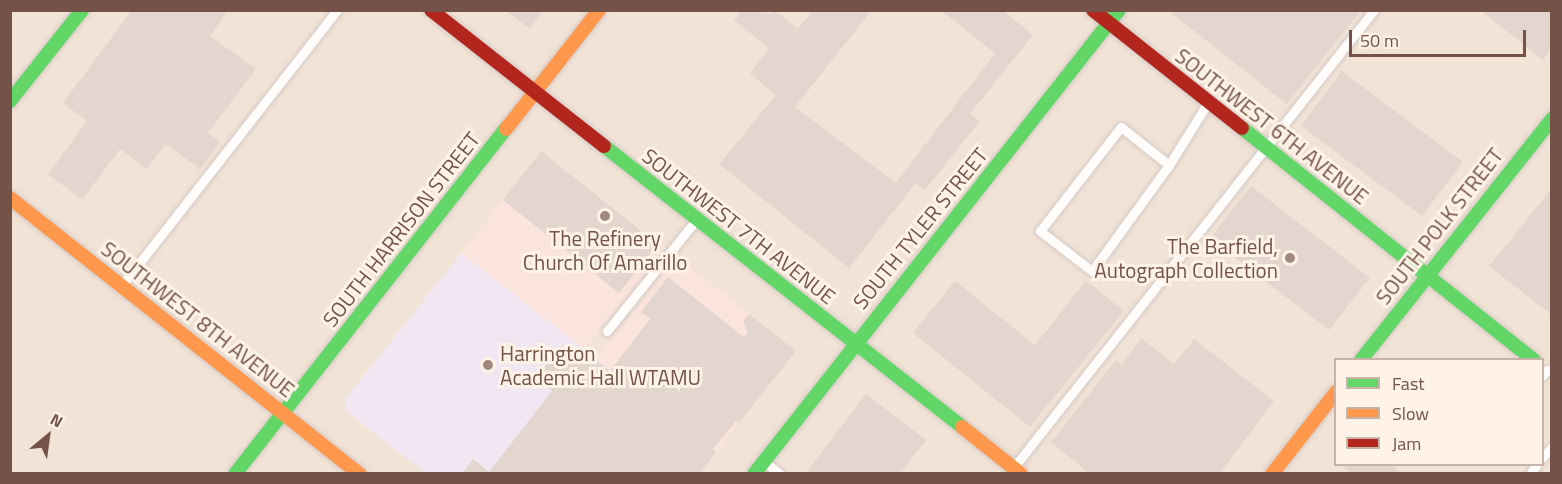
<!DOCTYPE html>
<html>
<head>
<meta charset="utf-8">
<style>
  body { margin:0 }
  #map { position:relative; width:1562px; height:484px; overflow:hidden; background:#f7efe7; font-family:"Titillium Web",sans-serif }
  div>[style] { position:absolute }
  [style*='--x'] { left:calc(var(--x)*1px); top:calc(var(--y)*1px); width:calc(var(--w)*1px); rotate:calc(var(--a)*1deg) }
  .residential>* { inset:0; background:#f2e3d7 }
  .commercial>* { inset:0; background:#fae4dd }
  .education>* { inset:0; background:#f1e6f1 }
  .building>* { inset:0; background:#e3d6cf }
  .roads { filter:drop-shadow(0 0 2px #d5cac5) drop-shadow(0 0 2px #d5cac5) }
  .lane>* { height:9px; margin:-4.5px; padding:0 4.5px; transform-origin:4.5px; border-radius:4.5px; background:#fefdfb }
  .fast>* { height:14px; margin:-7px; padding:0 7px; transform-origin:7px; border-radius:7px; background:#63d668 }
  .slow>* { height:14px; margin:-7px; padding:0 7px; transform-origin:7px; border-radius:7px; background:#ff974d }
  .jam>* { height:14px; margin:-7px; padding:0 7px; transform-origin:7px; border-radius:7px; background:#b3261e }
  .dots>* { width:16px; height:16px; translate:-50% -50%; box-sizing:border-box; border:3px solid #fff3e8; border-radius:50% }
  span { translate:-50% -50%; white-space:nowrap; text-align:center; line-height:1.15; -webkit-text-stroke:6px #fff3e8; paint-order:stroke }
  .street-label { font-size:21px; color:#745248 }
  .poi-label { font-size:21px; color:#745248 }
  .right { translate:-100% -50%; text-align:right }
  .left { translate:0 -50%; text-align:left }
  .frame { position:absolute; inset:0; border:12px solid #745248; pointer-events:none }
  .legend { position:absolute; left:1334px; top:358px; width:210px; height:108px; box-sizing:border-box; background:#fff3e8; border:2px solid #c7b3a8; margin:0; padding:8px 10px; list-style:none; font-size:18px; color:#745248 }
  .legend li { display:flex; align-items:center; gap:12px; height:30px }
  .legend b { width:30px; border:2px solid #c7b3a8 }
  .north { position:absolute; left:18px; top:406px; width:60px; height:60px; -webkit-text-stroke:4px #fff3e8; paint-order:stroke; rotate:29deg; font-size:16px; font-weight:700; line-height:24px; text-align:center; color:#745248 }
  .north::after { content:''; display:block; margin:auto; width:21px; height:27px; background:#745248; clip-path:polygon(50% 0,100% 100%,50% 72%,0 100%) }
  .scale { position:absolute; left:1349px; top:30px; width:177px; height:27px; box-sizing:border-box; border:3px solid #745248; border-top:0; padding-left:8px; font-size:18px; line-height:21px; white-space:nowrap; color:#745248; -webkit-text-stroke:4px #fff3e8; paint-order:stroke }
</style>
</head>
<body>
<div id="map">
  <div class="residential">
    <div style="clip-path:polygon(evenodd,10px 11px,1551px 11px,1551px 473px,11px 473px,10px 11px,1336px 360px,1542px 360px,1542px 464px,1336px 464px,1336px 360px)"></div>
  </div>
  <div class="commercial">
    <div style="clip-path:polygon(541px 151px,665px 248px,584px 350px,461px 253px)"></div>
    <div style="clip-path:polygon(677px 257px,796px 351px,716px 452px,596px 359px)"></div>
  </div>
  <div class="education">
    <div style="clip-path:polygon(461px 253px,716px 452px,699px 473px,425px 473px,346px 411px,345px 399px)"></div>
  </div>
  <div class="building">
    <div style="clip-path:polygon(132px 10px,228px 10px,210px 36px,256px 69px,208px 133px,220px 142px,200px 169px,166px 144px,147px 169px,120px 149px,82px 200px,48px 174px,87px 121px,63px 103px)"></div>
    <div style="clip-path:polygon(505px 10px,543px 10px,530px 29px)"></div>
    <div style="clip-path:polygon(742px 10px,772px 14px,775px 11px,798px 29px,813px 10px,872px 10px,795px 107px,896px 183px,995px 53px,940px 10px,1002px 10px,1033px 35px,970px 114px,980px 121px,925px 190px,916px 183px,849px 268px,719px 164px,776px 95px,750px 74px,769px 48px,734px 20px)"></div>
    <div style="clip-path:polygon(1173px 10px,1361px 10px,1287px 104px,1171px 13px)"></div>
    <div style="clip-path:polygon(1480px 10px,1552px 10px,1552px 48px,1543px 60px)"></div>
    <div style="clip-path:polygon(1342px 71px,1463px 162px,1422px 216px,1301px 126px)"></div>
    <div style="clip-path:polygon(541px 151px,658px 244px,619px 293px,503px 200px)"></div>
    <div style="clip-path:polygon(1251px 186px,1370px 278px,1329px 330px,1210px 238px)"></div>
    <div style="clip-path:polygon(1552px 188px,1552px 315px,1489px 266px)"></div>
    <div style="clip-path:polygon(668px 277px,744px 337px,748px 332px,743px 322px,749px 314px,796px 351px,739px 423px,736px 421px,713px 449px,716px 452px,699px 474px,462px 474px,473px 459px,489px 472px,552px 391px,536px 378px,561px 346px,576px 359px,584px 350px,610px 371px,650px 319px,641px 312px)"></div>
    <div style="clip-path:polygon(955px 281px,1035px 345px,1086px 281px,1124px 311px,1030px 427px,913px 333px)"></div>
    <div style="clip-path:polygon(1141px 338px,1174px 364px,1194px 339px,1274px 401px,1219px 474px,1090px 474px,1051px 442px,1116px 360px,1122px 364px)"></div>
    <div style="clip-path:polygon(866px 394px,926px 440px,900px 474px,805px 474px)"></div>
    <div style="clip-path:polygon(1340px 464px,1390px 464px,1402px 474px,1351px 474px)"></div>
  </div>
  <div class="roads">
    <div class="lane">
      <div style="--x:1169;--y:165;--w:131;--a:126"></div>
      <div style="--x:1092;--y:271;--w:66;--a:-142.4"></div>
      <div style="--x:1040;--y:231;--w:132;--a:-52.1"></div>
      <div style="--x:1121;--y:127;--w:61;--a:38.4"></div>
      <div style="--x:1169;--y:165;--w:72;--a:-58.1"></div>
      <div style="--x:123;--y:284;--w:348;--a:-52"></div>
      <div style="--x:607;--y:331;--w:141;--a:-51.3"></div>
      <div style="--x:1542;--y:376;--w:8;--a:-50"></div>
      <div style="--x:1542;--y:458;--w:15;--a:-48"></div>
      <div style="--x:765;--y:462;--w:19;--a:39"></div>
      <div style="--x:1014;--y:467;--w:582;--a:-51.77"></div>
      <div style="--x:1530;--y:474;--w:12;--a:-55"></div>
    </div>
    <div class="fast">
      <div style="--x:10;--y:101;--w:116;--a:-51.6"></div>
      <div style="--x:1242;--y:128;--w:373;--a:38.5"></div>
      <div style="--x:604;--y:146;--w:455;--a:38.1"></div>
      <div style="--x:1361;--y:360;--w:308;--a:-51.6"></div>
      <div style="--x:235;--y:474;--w:439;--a:-51.9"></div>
      <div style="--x:754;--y:474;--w:590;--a:-51.81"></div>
    </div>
    <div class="slow">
      <div style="--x:506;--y:129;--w:151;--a:-52"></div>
      <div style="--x:10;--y:198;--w:446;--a:38.3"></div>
      <div style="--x:962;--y:427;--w:75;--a:38.5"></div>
      <div style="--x:1272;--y:474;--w:104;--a:-52"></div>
    </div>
    <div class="jam">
      <div style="--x:431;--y:10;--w:220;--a:38.2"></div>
      <div style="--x:1093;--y:10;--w:190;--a:38.4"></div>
    </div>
  </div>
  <div class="dots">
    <div style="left:605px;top:216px;background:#a28980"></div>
    <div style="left:1290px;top:258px;background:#a28980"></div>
    <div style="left:488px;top:365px;background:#a28980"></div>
  </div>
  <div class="street-label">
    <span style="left:1272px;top:126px;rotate:38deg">SOUTHWEST 6TH AVENUE</span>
    <span style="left:739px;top:226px;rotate:38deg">SOUTHWEST 7TH AVENUE</span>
    <span style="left:1439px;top:226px;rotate:-52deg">SOUTH POLK STREET</span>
    <span style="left:920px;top:228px;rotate:-51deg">SOUTH TYLER STREET</span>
    <span style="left:401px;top:229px;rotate:-52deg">SOUTH HARRISON STREET</span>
    <span style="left:198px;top:319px;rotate:38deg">SOUTHWEST 8TH AVENUE</span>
  </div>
  <div class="poi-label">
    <span style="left:605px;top:250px">The Refinery<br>Church Of Amarillo</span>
    <span class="right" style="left:1278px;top:258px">The Barfield,<br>Autograph Collection</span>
    <span class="left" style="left:500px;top:365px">Harrington<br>Academic Hall WTAMU</span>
  </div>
  <div class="frame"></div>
  <ul class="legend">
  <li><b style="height:8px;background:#63d668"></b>Fast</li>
  <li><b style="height:8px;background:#ff974d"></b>Slow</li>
  <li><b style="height:8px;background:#b3261e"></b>Jam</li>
  </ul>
  <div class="north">N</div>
  <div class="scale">50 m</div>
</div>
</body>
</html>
